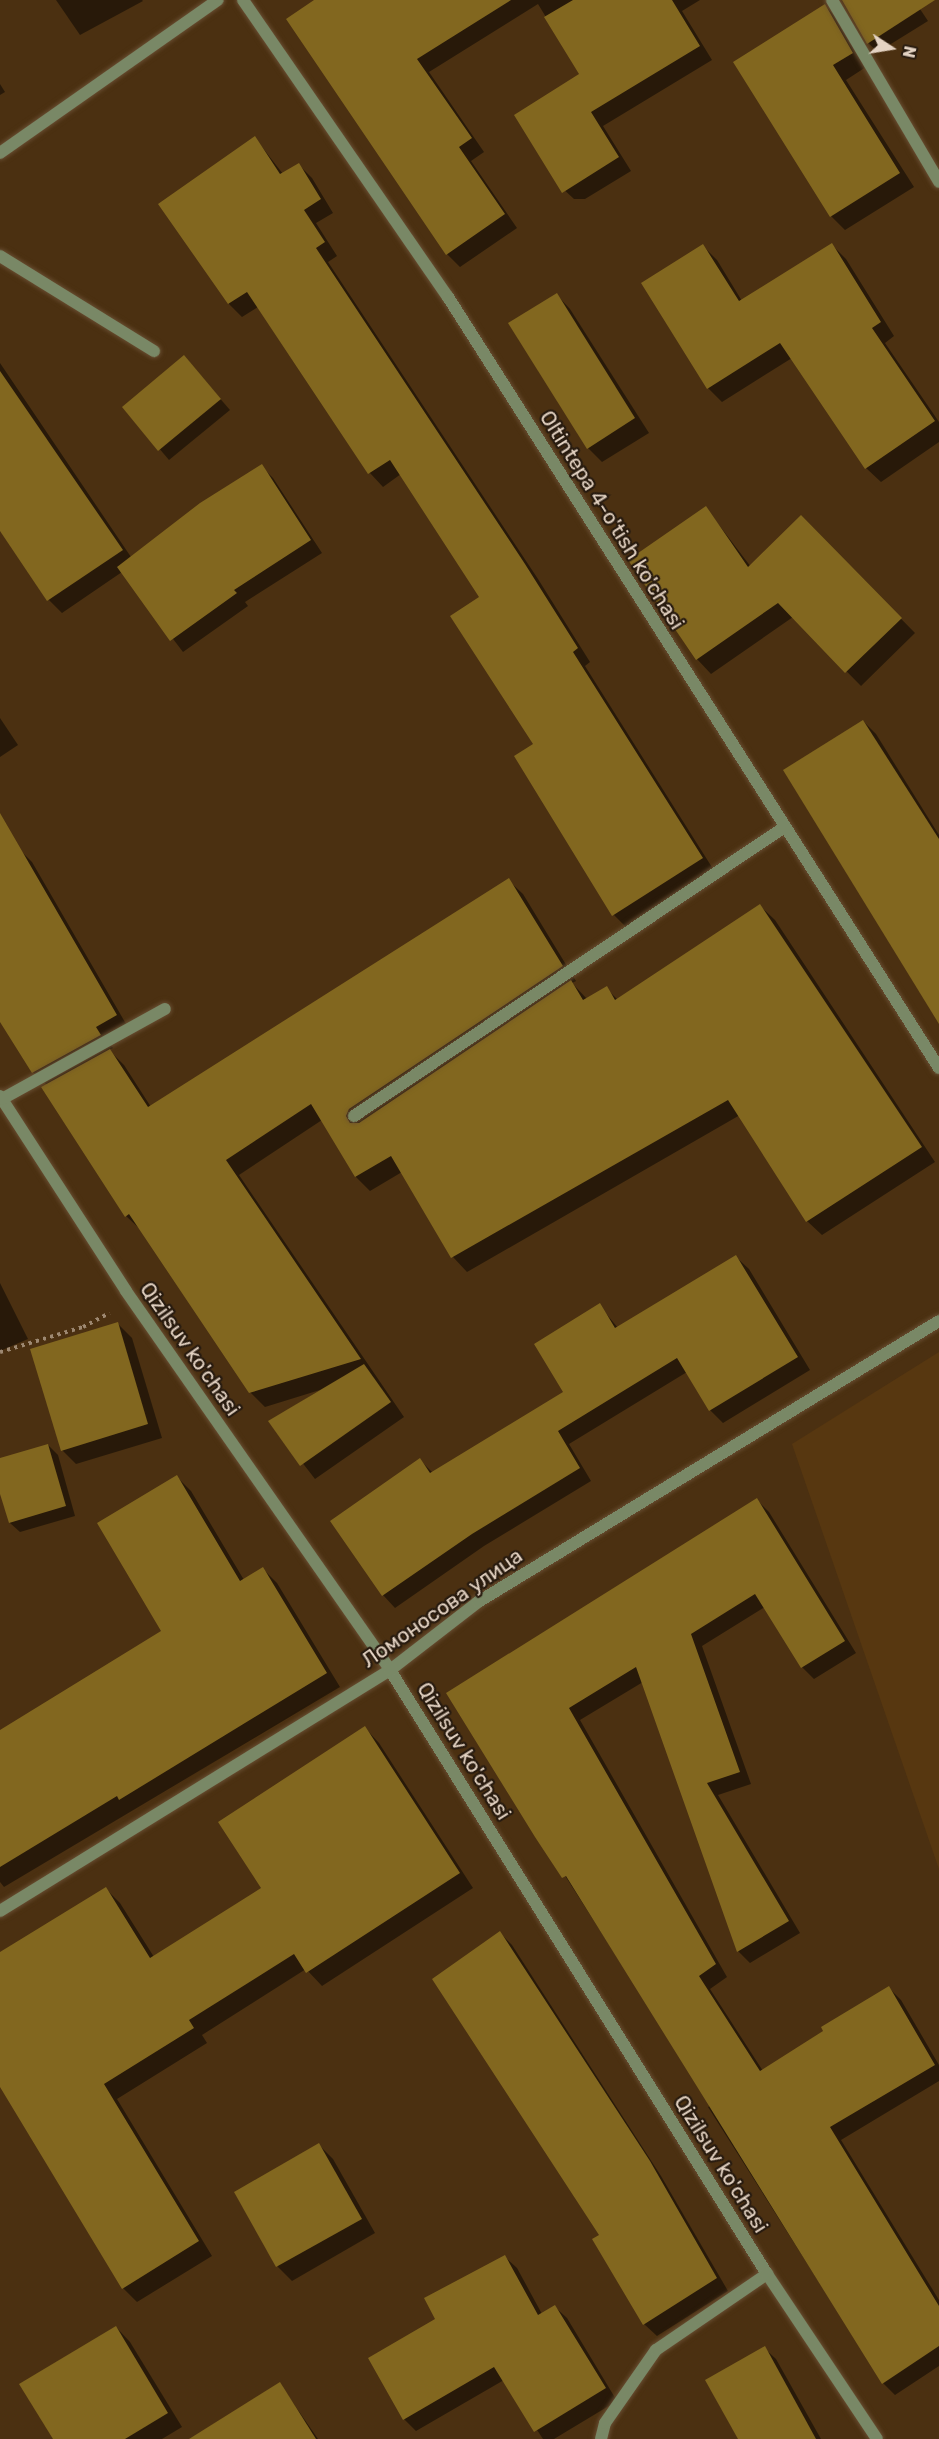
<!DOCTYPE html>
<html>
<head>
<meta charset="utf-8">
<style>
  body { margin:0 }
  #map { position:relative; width:939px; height:2439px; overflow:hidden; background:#4b3011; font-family:Rubik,sans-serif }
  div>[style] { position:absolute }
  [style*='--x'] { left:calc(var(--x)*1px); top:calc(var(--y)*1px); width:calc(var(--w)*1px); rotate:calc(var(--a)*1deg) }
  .built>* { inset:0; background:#573710 }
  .shadow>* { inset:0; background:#0007 }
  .building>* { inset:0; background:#82671f }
  .path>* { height:4px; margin-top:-2px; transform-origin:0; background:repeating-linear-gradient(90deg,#9d8871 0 3px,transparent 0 7.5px) }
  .roads { filter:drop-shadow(0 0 2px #674d31) drop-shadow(0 0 2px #674d31) }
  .service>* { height:12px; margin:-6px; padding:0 6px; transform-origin:6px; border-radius:6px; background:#798866 }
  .minor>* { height:12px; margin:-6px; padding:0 6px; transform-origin:6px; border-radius:6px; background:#798866 }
  .tertiary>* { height:12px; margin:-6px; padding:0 6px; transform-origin:6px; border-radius:6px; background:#798866 }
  span { translate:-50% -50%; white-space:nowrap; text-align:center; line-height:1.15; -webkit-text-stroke:4.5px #281b0f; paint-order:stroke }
  .street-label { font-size:21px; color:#e4d3c3 }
  .north { position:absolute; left:861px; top:18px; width:60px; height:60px; -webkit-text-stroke:4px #281b0f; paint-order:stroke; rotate:102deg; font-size:16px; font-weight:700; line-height:24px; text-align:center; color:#e4d3c3 }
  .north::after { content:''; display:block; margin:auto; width:21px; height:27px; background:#e4d3c3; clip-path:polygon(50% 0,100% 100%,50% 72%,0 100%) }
</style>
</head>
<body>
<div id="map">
  <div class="built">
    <div style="clip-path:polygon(939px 1352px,939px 1869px,792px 1444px)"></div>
  </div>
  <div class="shadow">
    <div style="clip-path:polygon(56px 0,142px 0,143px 1px,80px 35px)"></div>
    <div style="clip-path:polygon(317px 0,700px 0,682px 11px,712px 60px,603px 126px,631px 171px,585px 199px,574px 199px,560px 186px,581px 75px,538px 4px,429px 72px,484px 152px,471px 161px,517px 228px,460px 267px,447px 254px)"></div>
    <div style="clip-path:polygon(845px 0,914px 0,928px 21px,878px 52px,868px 43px)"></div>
    <div style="clip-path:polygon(825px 6px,839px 20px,866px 67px,846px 80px,914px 187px,845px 230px,831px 216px)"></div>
    <div style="clip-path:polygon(0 84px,5px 92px,0 95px)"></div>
    <div style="clip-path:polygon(255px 138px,283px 174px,299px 165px,312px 178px,333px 213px,316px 223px,337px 256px,328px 262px,538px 579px,590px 662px,585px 666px,715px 872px,627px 928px,614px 915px,516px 756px,535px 744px,481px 597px,401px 474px,383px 487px,370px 473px,258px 307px,242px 317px,229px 304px,160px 205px)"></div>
    <div style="clip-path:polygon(832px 245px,846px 259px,894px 336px,885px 343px,939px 422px,939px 442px,881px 482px,866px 468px,792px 358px,722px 402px,708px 388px,703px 246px,717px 260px,742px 301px)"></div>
    <div style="clip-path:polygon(556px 294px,570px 309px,649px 433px,602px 462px,588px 448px)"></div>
    <div style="clip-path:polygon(184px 357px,230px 410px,169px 460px,124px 407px)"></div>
    <div style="clip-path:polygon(0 363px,131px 557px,261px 466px,273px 478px,322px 553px,245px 602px,248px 606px,183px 652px,122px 572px,62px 613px,49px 600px,0 527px)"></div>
    <div style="clip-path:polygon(706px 508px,751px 567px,801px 517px,915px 633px,861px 686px,793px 617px,711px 674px,697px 659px,630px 561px)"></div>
    <div style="clip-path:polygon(0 718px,18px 745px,0 757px)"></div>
    <div style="clip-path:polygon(863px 721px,876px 734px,939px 835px,939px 1020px)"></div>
    <div style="clip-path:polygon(19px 849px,32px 862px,129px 1029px,108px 1041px,113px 1048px,109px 1050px,124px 1065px,151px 1107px,508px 880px,523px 894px,576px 981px,572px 983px,587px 999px,606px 988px,618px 1000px,760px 906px,775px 920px,935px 1162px,822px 1235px,807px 1221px,740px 1115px,467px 1272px,453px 1257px,402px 1172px,370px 1191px,356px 1177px,322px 1120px,239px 1175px,404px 1417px,315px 1479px,270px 1421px,320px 1390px,265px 1407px,250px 1392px,141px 1230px,126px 1216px,47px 1085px,33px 1072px,0 1018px,0 860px)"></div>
    <div style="clip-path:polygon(736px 1257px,749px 1269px,810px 1370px,723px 1423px,710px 1410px,687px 1372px,569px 1444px,591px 1481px,484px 1546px,395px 1608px,383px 1595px,420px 1460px,433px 1473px,565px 1392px,599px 1305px,618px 1328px)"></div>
    <div style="clip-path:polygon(0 1283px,28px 1339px,0 1351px)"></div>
    <div style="clip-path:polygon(118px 1324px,132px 1338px,162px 1438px,76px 1464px,62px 1450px)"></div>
    <div style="clip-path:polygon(48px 1445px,58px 1455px,75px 1516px,20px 1532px,10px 1523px,0 1489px,0 1459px)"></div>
    <div style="clip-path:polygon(177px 1477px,191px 1491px,244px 1580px,263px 1569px,277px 1583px,340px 1687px,4px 1887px,0 1882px,0 1753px,163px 1631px)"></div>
    <div style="clip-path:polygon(757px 1500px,769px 1512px,856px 1653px,814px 1679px,802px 1667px,765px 1607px,702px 1646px,751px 1784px,718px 1795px,800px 1933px,750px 1963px,738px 1951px,643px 1682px,580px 1720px,727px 1977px,710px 1989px,763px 2071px,889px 1988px,901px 2000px,939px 2065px,939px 2081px,841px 2140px,939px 2300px,939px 2366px,895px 2395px,883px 2383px,708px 2107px,712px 2105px,448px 1693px)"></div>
    <div style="clip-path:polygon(365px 1728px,379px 1743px,473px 1888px,322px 1986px,306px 1969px,202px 2035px,207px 2043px,117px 2099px,212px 2256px,137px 2302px,123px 2288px,0 2084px,0 1953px,106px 1889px,120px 1903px,154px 1957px,263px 1888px)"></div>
    <div style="clip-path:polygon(500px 1933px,512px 1945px,661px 2176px,728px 2291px,657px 2336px,644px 2324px,601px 2235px)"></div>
    <div style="clip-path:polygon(319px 2145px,333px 2159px,375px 2233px,292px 2281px,278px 2267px,236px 2193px)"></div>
    <div style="clip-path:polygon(505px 2257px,517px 2268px,542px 2314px,555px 2307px,567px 2318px,617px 2401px,554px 2439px,543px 2439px,504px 2380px,416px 2431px,404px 2419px,370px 2358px,437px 2320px)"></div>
    <div style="clip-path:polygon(116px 2327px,130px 2342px,182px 2427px,162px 2439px,55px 2439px)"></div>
    <div style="clip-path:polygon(764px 2348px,776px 2359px,821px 2439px,741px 2439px)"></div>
    <div style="clip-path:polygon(280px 2384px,318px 2439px,226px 2439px)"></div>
  </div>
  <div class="building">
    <div style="clip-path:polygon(314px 0,511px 0,417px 59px,472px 138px,459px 147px,505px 214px,446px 255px,286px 19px)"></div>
    <div style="clip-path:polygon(573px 0,672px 0,700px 46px,591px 112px,619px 157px,562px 193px,514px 115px,579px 74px,544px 17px)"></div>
    <div style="clip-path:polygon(842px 0,935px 0,867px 44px)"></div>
    <div style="clip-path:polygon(825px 4px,853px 53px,833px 65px,900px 173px,830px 217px,733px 62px)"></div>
    <div style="clip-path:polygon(255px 136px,280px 174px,299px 163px,321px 199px,304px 210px,325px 242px,316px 248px,525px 564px,578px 648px,573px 652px,703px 858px,612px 916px,514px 756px,533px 744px,450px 616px,479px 597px,390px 460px,368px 474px,247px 292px,228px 304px,158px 204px)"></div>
    <div style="clip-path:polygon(832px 243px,881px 322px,872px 328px,935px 421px,865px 469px,780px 343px,707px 389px,641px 283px,703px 244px,739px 301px)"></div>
    <div style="clip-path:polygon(557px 293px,635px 418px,587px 449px,508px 323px)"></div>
    <div style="clip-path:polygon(184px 355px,221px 399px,158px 451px,122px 407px)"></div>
    <div style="clip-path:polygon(0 371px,123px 550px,47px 601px,0 531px)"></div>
    <div style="clip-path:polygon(262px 464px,311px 540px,234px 590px,237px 593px,170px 641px,117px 567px,200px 503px)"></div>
    <div style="clip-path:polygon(706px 506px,748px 567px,801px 515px,902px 618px,845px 673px,778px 603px,696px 660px,628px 560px)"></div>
    <div style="clip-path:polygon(863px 720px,939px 839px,939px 1024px,783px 770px)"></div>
    <div style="clip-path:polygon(0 813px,117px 1015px,96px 1027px,101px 1035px,32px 1073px,0 1022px)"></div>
    <div style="clip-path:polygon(509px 878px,563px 966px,349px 1109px,346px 1116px,350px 1123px,359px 1123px,571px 980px,583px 1000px,607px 986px,615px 1000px,760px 904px,922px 1147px,806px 1222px,728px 1100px,451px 1258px,391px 1156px,355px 1177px,311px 1104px,226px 1160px,361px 1359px,249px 1393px,129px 1214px,125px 1217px,41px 1087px,110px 1049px,148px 1107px)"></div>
    <div style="clip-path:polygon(736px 1255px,798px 1357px,709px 1411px,677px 1358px,558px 1431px,580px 1468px,472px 1534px,382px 1596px,330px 1521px,420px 1458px,430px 1473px,563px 1392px,534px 1344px,600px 1303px,615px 1328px)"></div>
    <div style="clip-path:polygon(118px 1322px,148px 1424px,61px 1451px,30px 1349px)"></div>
    <div style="clip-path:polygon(364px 1364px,391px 1402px,300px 1466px,268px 1421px)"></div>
    <div style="clip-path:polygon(48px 1444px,66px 1506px,9px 1523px,0 1494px,0 1458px)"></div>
    <div style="clip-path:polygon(177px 1475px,240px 1581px,263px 1567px,327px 1673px,119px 1800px,117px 1796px,0 1867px,0 1730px,161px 1631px,97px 1523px)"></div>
    <div style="clip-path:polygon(757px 1498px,845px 1641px,801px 1668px,755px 1594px,691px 1634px,740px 1772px,707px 1783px,789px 1921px,737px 1952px,636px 1667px,569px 1708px,716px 1964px,699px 1976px,760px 2071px,823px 2031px,821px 2027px,889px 1986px,935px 2065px,830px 2127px,939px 2306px,939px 2346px,882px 2384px,566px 1876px,562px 1878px,535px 1837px,446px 1693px)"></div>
    <div style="clip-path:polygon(365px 1726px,460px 1873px,306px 1973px,294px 1954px,189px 2020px,194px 2028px,104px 2084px,199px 2241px,122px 2289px,0 2087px,0 1952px,106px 1887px,150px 1958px,261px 1888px,218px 1822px)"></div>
    <div style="clip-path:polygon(500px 1931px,650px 2161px,717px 2278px,643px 2325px,592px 2239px,599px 2235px,432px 1979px)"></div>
    <div style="clip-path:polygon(319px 2143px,362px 2219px,276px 2267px,234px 2192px)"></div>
    <div style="clip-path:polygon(505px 2255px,538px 2315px,555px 2305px,606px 2388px,534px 2432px,494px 2367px,403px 2420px,368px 2358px,435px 2319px,424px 2298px)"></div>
    <div style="clip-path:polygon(116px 2326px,168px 2413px,125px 2439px,53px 2439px,19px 2384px)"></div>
    <div style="clip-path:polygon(765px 2346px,816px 2439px,738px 2439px,705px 2380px)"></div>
    <div style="clip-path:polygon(280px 2382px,316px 2439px,189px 2439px)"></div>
  </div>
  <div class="path">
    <div style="--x:0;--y:1352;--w:87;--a:-16.8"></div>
    <div style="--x:83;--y:1327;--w:30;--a:-28"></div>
  </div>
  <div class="roads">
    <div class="service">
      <div style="--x:832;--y:0;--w:211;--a:59.5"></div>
      <div style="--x:0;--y:256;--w:181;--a:31.7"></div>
      <div style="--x:354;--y:1116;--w:517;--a:-33.87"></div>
      <div style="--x:601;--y:2439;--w:16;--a:-76"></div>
      <div style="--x:605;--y:2423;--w:89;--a:-55.1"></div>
      <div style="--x:656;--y:2350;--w:135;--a:-34.4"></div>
    </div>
    <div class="minor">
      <div style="--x:243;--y:0;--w:361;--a:55.4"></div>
      <div style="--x:448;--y:297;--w:914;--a:57.51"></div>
      <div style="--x:0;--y:1096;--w:232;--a:57.1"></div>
      <div style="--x:126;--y:1291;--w:462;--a:55.1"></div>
      <div style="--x:390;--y:1670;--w:712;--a:58.03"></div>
      <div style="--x:767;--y:2274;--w:198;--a:56.3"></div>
      <div style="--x:2;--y:1099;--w:186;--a:-28.9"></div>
      <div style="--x:0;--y:1911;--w:458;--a:-31.7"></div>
      <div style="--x:390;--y:1670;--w:111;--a:-37.7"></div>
      <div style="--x:478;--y:1602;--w:540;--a:-31.36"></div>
    </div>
    <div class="tertiary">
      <div style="--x:0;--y:153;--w:266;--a:-35.1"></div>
    </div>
  </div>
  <div class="street-label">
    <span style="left:612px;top:520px;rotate:58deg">Oltintepa 4-o'tish ko'chasi</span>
    <span style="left:190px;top:1349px;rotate:55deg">Qizilsuv ko'chasi</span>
    <span style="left:442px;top:1608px;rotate:-35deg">Ломоносова улица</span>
    <span style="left:464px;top:1751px;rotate:58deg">Qizilsuv ko'chasi</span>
    <span style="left:721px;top:2164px;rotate:58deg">Qizilsuv ko'chasi</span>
  </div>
  <div class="north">N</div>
</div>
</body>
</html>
